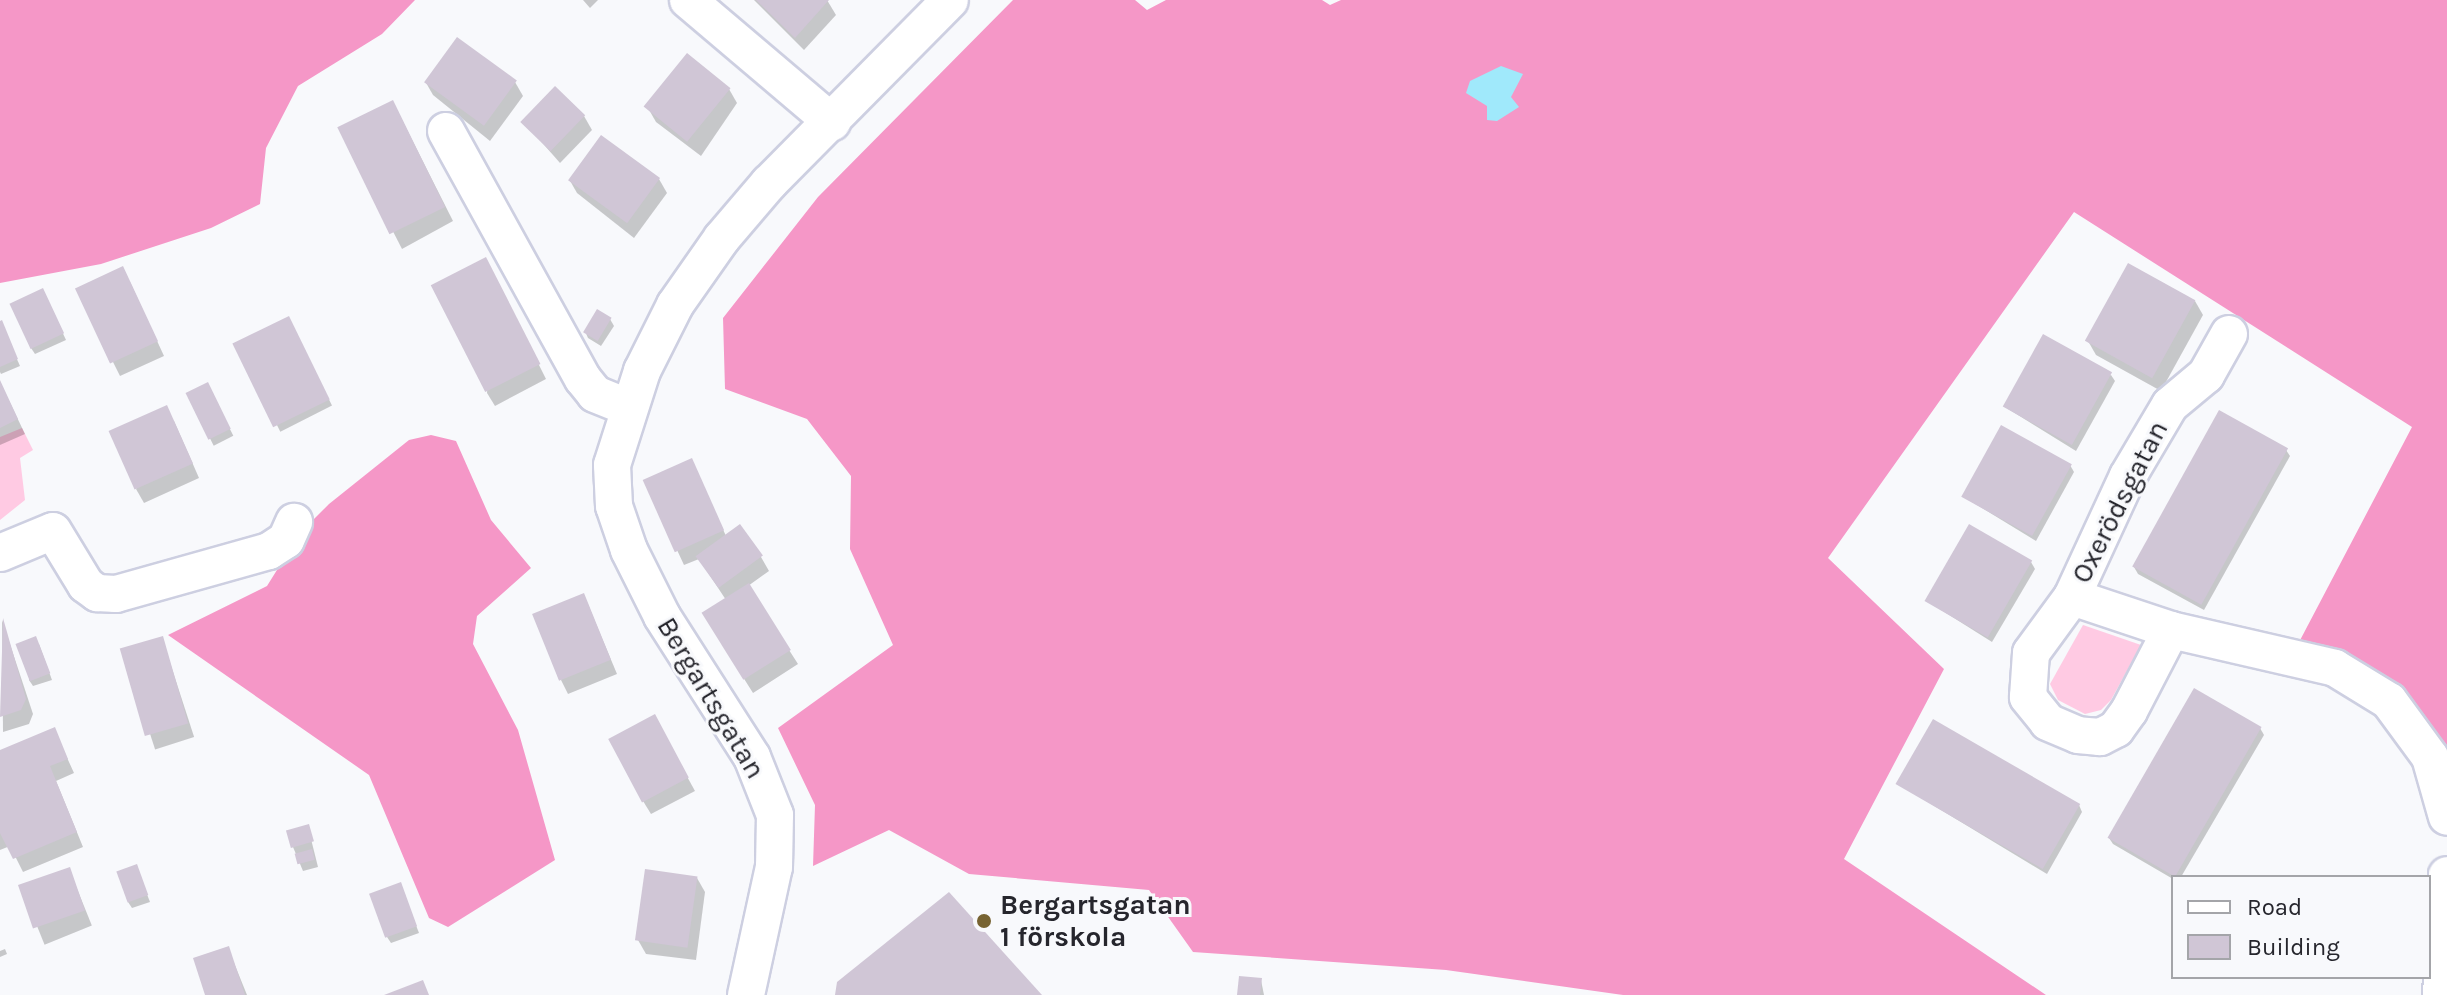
<!DOCTYPE html>
<html>
<head>
<meta charset="utf-8">
<style>
  body { margin:0 }
  #map { position:relative; width:2447px; height:995px; overflow:hidden; background:#f8f9fc; font-family:Karla,sans-serif }
  div>[style] { position:absolute }
  .green>* { inset:0; background:#ffcae3 }
  .forest>* { inset:0; background:#f597c7 }
  .water>* { inset:0; background:#a0e9fb }
  .shadow>* { inset:0; background:#0003; transform-origin:0 0 }
  .building>* { inset:0; background:#d0c6d6; transform-origin:0 0 }
  .roads { filter:drop-shadow(2px 0 #cdcfe1) drop-shadow(-2px 0 #cdcfe1) drop-shadow(0 2px #cdcfe1) drop-shadow(0 -2px #cdcfe1) }
  .street>* { height:36px; margin:-18px; padding:0 18px; transform-origin:18px; border-radius:18px; background:#fff }
  .dots>* { width:22px; height:22px; translate:-50% -50%; box-sizing:border-box; border:4px solid #f8f9fc; border-radius:50% }
  span { translate:-50% -50%; white-space:nowrap; text-align:center; line-height:1.15; -webkit-text-stroke:6px #f8f9fc; paint-order:stroke }
  .street-label { font-size:28px; color:#26262d }
  .poi-label { font-size:28px; color:#26262d; font-weight:700 }
  .left { translate:0 -50%; text-align:left }
  .legend { position:absolute; left:2171px; top:875px; width:260px; height:104px; box-sizing:border-box; background:#f8f9fc; border:2px solid #a4a5a9; margin:0; padding:10px 14px; list-style:none; font-size:24px; color:#26262d }
  .legend li { display:flex; align-items:center; gap:16px; height:40px }
  .legend b { width:40px; border:2px solid #a4a5a9 }
</style>
</head>
<body>
<div id="map">
  <div class="green">
    <div style="clip-path:polygon(22px 428px,33px 450px,20px 458px,25px 500px,0 520px,0 437px)"></div>
    <div style="clip-path:polygon(2083px 625px,2141px 645px,2111px 700px,2101px 710px,2085px 714px,2058px 700px,2050px 684px)"></div>
  </div>
  <div class="forest">
    <div style="clip-path:polygon(0 0,415px 0,382px 34px,298px 86px,266px 148px,260px 204px,211px 228px,101px 264px,0 283px)"></div>
    <div style="clip-path:polygon(1013px 0,1135px 0,1147px 10px,1166px 0,1322px 0,1330px 5px,1341px 0,2447px 0,2447px 757px,2297px 646px,2412px 427px,2074px 212px,1828px 558px,1944px 669px,1844px 859px,2046px 995px,1623px 995px,1446px 970px,1193px 952px,1149px 890px,969px 874px,889px 830px,813px 866px,815px 805px,778px 728px,893px 645px,850px 549px,851px 476px,807px 419px,725px 389px,723px 318px,818px 197px)"></div>
    <div style="clip-path:polygon(431px 435px,456px 441px,491px 520px,531px 568px,477px 616px,473px 644px,518px 730px,555px 860px,448px 927px,429px 918px,369px 775px,168px 635px,267px 586px,300px 533px,329px 504px,409px 440px)"></div>
  </div>
  <div class="water">
    <div style="clip-path:polygon(1501px 66px,1523px 74px,1511px 97px,1519px 107px,1497px 121px,1487px 120px,1487px 106px,1466px 93px,1470px 81px)"></div>
  </div>
  <div class="shadow">
    <div style="clip-path:polygon(583px 0,598px 0,590px 8px)"></div>
    <div style="clip-path:polygon(754px 0,827px 0,836px 15px,804px 50px)"></div>
    <div style="clip-path:polygon(425px 81px,515px 82px,523px 96px,490px 141px,433px 95px)"></div>
    <div style="clip-path:polygon(729px 89px,737px 103px,701px 156px,656px 122px,648px 108px)"></div>
    <div style="clip-path:polygon(400px 116px,453px 221px,402px 249px,340px 128px)"></div>
    <div style="clip-path:polygon(584px 116px,592px 130px,560px 163px,524px 122px)"></div>
    <div style="clip-path:polygon(569px 179px,659px 179px,667px 193px,634px 238px,577px 193px)"></div>
    <div style="clip-path:polygon(493px 273px,546px 379px,495px 406px,487px 393px)"></div>
    <div style="clip-path:polygon(130px 282px,164px 356px,120px 376px,113px 362px)"></div>
    <div style="clip-path:polygon(46px 297px,66px 340px,35px 354px,31px 348px)"></div>
    <div style="clip-path:polygon(2195px 301px,2203px 315px,2161px 391px,2096px 355px,2088px 341px)"></div>
    <div style="left:288px;top:319px;width:97px;height:58px;rotate:63deg"></div>
    <div style="clip-path:polygon(610px 319px,614px 326px,601px 346px,588px 338px,585px 331px)"></div>
    <div style="clip-path:polygon(0 321px,20px 366px,1px 374px,0 372px)"></div>
    <div style="clip-path:polygon(2111px 375px,2115px 381px,2076px 451px,2005px 407px)"></div>
    <div style="clip-path:polygon(0 382px,25px 434px,0 445px)"></div>
    <div style="left:207px;top:384px;width:58px;height:22px;rotate:63deg"></div>
    <div style="clip-path:polygon(174px 421px,199px 478px,144px 503px,136px 489px)"></div>
    <div style="clip-path:polygon(2286px 450px,2290px 456px,2204px 610px,2138px 574px,2134px 567px)"></div>
    <div style="clip-path:polygon(692px 461px,726px 536px,761px 557px,769px 571px,748px 586px,798px 664px,753px 693px,712px 628px,726px 600px,699px 559px,684px 565px,645px 481px)"></div>
    <div style="clip-path:polygon(2070px 465px,2074px 472px,2036px 541px,1964px 497px)"></div>
    <div style="clip-path:polygon(2031px 562px,2035px 569px,1992px 642px,1927px 601px)"></div>
    <div style="clip-path:polygon(584px 595px,617px 674px,568px 694px,561px 680px)"></div>
    <div style="clip-path:polygon(2px 620px,33px 714px,29px 724px,3px 732px)"></div>
    <div style="left:162px;top:638px;width:104px;height:41px;rotate:72deg"></div>
    <div style="clip-path:polygon(39px 644px,52px 680px,33px 686px,29px 680px)"></div>
    <div style="clip-path:polygon(2260px 728px,2264px 735px,2181px 877px,2173px 879px,2113px 844px,2109px 838px)"></div>
    <div style="clip-path:polygon(54px 729px,74px 773px,56px 781px,83px 847px,23px 872px,10px 846px,0 850px,0 752px)"></div>
    <div style="clip-path:polygon(662px 731px,695px 791px,651px 814px,643px 801px)"></div>
    <div style="clip-path:polygon(1898px 784px,2079px 805px,2082px 812px,2047px 874px)"></div>
    <div style="clip-path:polygon(308px 827px,318px 867px,303px 871px,293px 847px)"></div>
    <div style="clip-path:polygon(136px 866px,150px 902px,132px 908px,128px 902px)"></div>
    <div style="left:69px;top:869px;width:61px;height:51px;rotate:68deg"></div>
    <div style="clip-path:polygon(697px 878px,705px 892px,696px 960px,646px 954px,638px 940px)"></div>
    <div style="clip-path:polygon(400px 884px,419px 933px,391px 943px,387px 937px)"></div>
    <div style="clip-path:polygon(228px 948px,247px 995px,207px 995px)"></div>
    <div style="clip-path:polygon(5px 949px,7px 954px,0 957px,0 951px)"></div>
    <div style="clip-path:polygon(1261px 980px,1264px 995px,1239px 995px)"></div>
  </div>
  <div class="building">
    <div style="clip-path:polygon(756px 0,829px 0,795px 38px)"></div>
    <div style="left:457px;top:37px;width:74px;height:56px;rotate:36deg"></div>
    <div style="left:687px;top:53px;width:56px;height:69px;rotate:39deg"></div>
    <div style="left:555px;top:86px;width:42px;height:50px;rotate:44deg"></div>
    <div style="left:393px;top:100px;width:119px;height:62px;rotate:64deg"></div>
    <div style="left:601px;top:135px;width:73px;height:56px;rotate:36deg"></div>
    <div style="left:486px;top:257px;width:120px;height:62px;rotate:63deg"></div>
    <div style="left:2128px;top:263px;width:77px;height:89px;rotate:29deg"></div>
    <div style="left:123px;top:266px;width:83px;height:53px;rotate:65deg"></div>
    <div style="left:43px;top:288px;width:50px;height:37px;rotate:65deg"></div>
    <div style="left:597px;top:309px;width:17px;height:27px;rotate:31deg"></div>
    <div style="left:289px;top:316px;width:93px;height:63px;rotate:64deg"></div>
    <div style="clip-path:polygon(2px 320px,18px 359px,0 367px,0 321px)"></div>
    <div style="left:2043px;top:334px;width:79px;height:83px;rotate:29deg"></div>
    <div style="clip-path:polygon(0 380px,18px 419px,0 428px)"></div>
    <div style="left:208px;top:382px;width:52px;height:25px;rotate:64deg"></div>
    <div style="left:167px;top:405px;width:64px;height:64px;rotate:66deg"></div>
    <div style="left:2219px;top:410px;width:79px;height:179px;rotate:29deg"></div>
    <div style="left:2001px;top:425px;width:81px;height:82px;rotate:29deg"></div>
    <div style="left:692px;top:458px;width:79px;height:54px;rotate:66deg"></div>
    <div style="left:740px;top:524px;width:39px;height:55px;rotate:54deg"></div>
    <div style="left:1969px;top:524px;width:73px;height:89px;rotate:30deg"></div>
    <div style="left:749px;top:583px;width:79px;height:56px;rotate:58deg"></div>
    <div style="left:584px;top:593px;width:72px;height:56px;rotate:68deg"></div>
    <div style="clip-path:polygon(3px 618px,26px 699px,21px 710px,0 717px)"></div>
    <div style="left:36px;top:636px;width:40px;height:22px;rotate:69deg"></div>
    <div style="left:163px;top:636px;width:91px;height:45px;rotate:74deg"></div>
    <div style="left:2194px;top:688px;width:78px;height:173px;rotate:30deg"></div>
    <div style="left:655px;top:714px;width:72px;height:53px;rotate:62deg"></div>
    <div style="left:1933px;top:719px;width:170px;height:75px;rotate:30deg"></div>
    <div style="clip-path:polygon(55px 727px,68px 759px,50px 766px,77px 832px,13px 859px,0 833px,0 750px)"></div>
    <div style="left:309px;top:824px;width:18px;height:24px;rotate:74deg"></div>
    <div style="left:312px;top:849px;width:11px;height:18px;rotate:75deg"></div>
    <div style="left:137px;top:864px;width:33px;height:22px;rotate:70deg"></div>
    <div style="left:70px;top:867px;width:46px;height:55px;rotate:71deg"></div>
    <div style="left:645px;top:869px;width:53px;height:72px;rotate:8deg"></div>
    <div style="left:401px;top:882px;width:47px;height:34px;rotate:70deg"></div>
    <div style="clip-path:polygon(949px 892px,1042px 995px,835px 995px,837px 982px)"></div>
    <div style="clip-path:polygon(229px 946px,245px 995px,205px 995px,193px 958px)"></div>
    <div style="clip-path:polygon(1239px 976px,1262px 978px,1260px 995px,1237px 995px)"></div>
    <div style="clip-path:polygon(423px 980px,429px 995px,384px 995px)"></div>
  </div>
  <div class="roads">
    <div class="street">
      <div style="left:688px;top:0;width:189px;rotate:40.3deg"></div>
      <div style="left:446px;top:131px;width:283px;rotate:61.1deg"></div>
      <div style="left:583px;top:379px;width:19px;rotate:51deg"></div>
      <div style="left:595px;top:394px;width:35px;rotate:22deg"></div>
      <div style="left:0;top:553px;width:57px;rotate:-22.5deg"></div>
      <div style="left:53px;top:531px;width:63px;rotate:58.6deg"></div>
      <div style="left:86px;top:585px;width:14px;rotate:36deg"></div>
      <div style="left:97px;top:593px;width:19px;rotate:3deg"></div>
      <div style="left:116px;top:594px;width:159px;rotate:-15.7deg"></div>
      <div style="left:269px;top:551px;width:20px;rotate:-33deg"></div>
      <div style="left:286px;top:540px;width:20px;rotate:-66deg"></div>
      <div style="left:2072px;top:597px;width:104px;rotate:18.4deg"></div>
      <div style="left:2171px;top:630px;width:168px;rotate:13deg"></div>
      <div style="left:2335px;top:668px;width:63px;rotate:31.4deg"></div>
      <div style="left:2389px;top:701px;width:69px;rotate:53.8deg"></div>
      <div style="left:2430px;top:757px;width:62px;rotate:74.2deg"></div>
      <div style="left:2171px;top:630px;width:91px;rotate:117.4deg"></div>
      <div style="left:2129px;top:711px;width:22px;rotate:126deg"></div>
      <div style="left:2116px;top:729px;width:18px;rotate:153deg"></div>
      <div style="left:2100px;top:737px;width:22px;rotate:-175deg"></div>
      <div style="left:2078px;top:735px;width:33px;rotate:-157deg"></div>
      <div style="left:2048px;top:722px;width:32px;rotate:-129deg"></div>
      <div style="left:2028px;top:697px;width:44px;rotate:-86.1deg"></div>
      <div style="left:2031px;top:653px;width:69px;rotate:-53.8deg"></div>
      <div style="left:2072px;top:597px;width:133px;rotate:-65.2deg"></div>
      <div style="left:2128px;top:476px;width:82px;rotate:-59.4deg"></div>
      <div style="left:2170px;top:405px;width:47px;rotate:-39.8deg"></div>
      <div style="left:2206px;top:375px;width:47px;rotate:-60.7deg"></div>
      <div style="left:746px;top:995px;width:131px;rotate:-77.7deg"></div>
      <div style="left:774px;top:867px;width:52px;rotate:-88.9deg"></div>
      <div style="left:775px;top:815px;width:62px;rotate:-111.6deg"></div>
      <div style="left:752px;top:757px;width:167px;rotate:-122.6deg"></div>
      <div style="left:662px;top:616px;width:74px;rotate:-116.6deg"></div>
      <div style="left:629px;top:550px;width:46px;rotate:-108.8deg"></div>
      <div style="left:614px;top:506px;width:41px;rotate:-92.8deg"></div>
      <div style="left:612px;top:465px;width:99px;rotate:-72.3deg"></div>
      <div style="left:642px;top:371px;width:74px;rotate:-63.4deg"></div>
      <div style="left:675px;top:305px;width:82px;rotate:-55deg"></div>
      <div style="left:722px;top:238px;width:72px;rotate:-49.5deg"></div>
      <div style="left:769px;top:183px;width:257px;rotate:-45.3deg"></div>
      <div style="left:2441px;top:995px;width:120px;rotate:-87.1deg"></div>
    </div>
  </div>
  <div class="dots">
    <div style="left:984px;top:921px;background:#776332"></div>
  </div>
  <div class="street-label">
    <span style="left:2120px;top:502px;rotate:-63deg">Oxerödsgatan</span>
    <span style="left:711px;top:698px;rotate:59deg">Bergartsgatan</span>
  </div>
  <div class="poi-label">
    <span class="left" style="left:1000px;top:921px">Bergartsgatan<br>1 förskola</span>
  </div>
  <ul class="legend">
  <li><b style="height:10px;background:#fff"></b>Road</li>
  <li><b style="height:22px;background:#d0c6d6"></b>Building</li>
  </ul>
</div>
</body>
</html>
